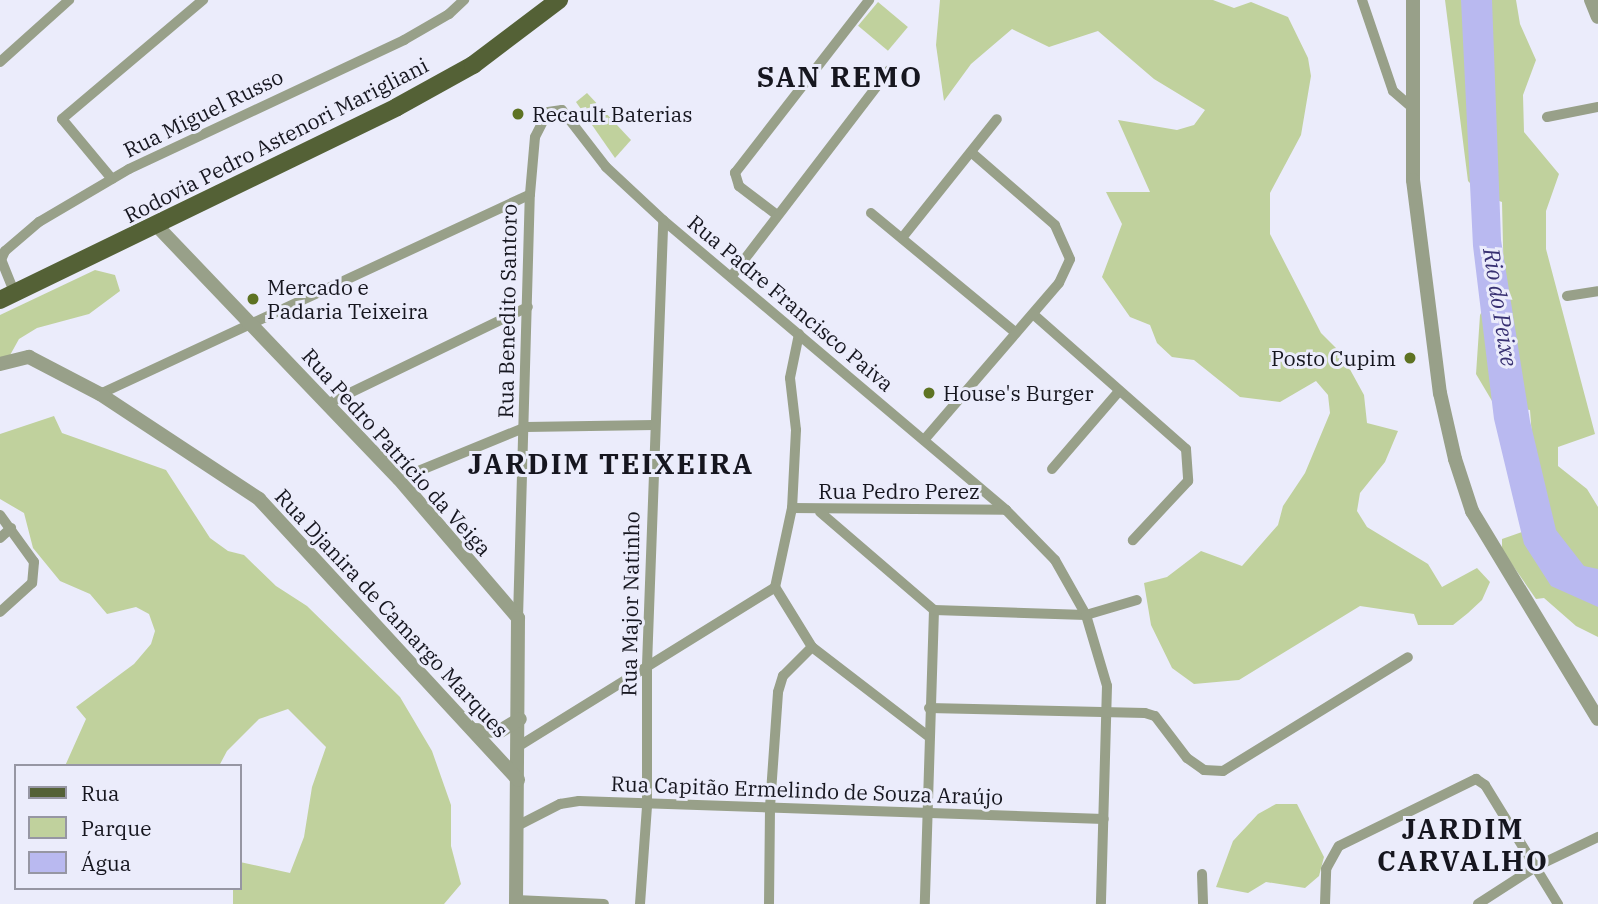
<!DOCTYPE html>
<html>
<head>
<meta charset="utf-8">
<style>
  body { margin:0 }
  #map { position:relative; width:1598px; height:904px; overflow:hidden; background:#ebecfb; font-family:"IBM Plex Serif",serif }
  div>[style] { position:absolute }
  .green>* { inset:0; background:#c0d19d; transform-origin:0 0 }
  .water>* { inset:0; background:#b9b9f0 }
  .minor>* { height:10px; margin:-5px; padding:0 5px; transform-origin:5px; border-radius:5px; background:#98a089 }
  .tertiary>* { height:14px; margin:-7px; padding:0 7px; transform-origin:7px; border-radius:7px; background:#98a089 }
  .primary>* { height:18px; margin:-9px; padding:0 9px; transform-origin:9px; border-radius:9px; background:#546136 }
  .dots>* { width:19px; height:19px; translate:-50% -50%; box-sizing:border-box; border:4px solid #ebecfb; border-radius:50% }
  span { translate:-50% -50%; white-space:nowrap; text-align:center; line-height:1.15; -webkit-text-stroke:6px #ebecfb; paint-order:stroke }
  .street-label { font-size:21px; color:#16161f }
  .poi-label { font-size:21px; color:#16161f }
  .left { translate:0 -50%; text-align:left }
  .right { translate:-100% -50%; text-align:right }
  .water-label { font-size:23px; color:#383172; font-style:italic }
  .district-label { font-size:28px; color:#16161f; font-weight:700; letter-spacing:2px }
  .legend { position:absolute; left:14px; top:764px; width:228px; height:126px; box-sizing:border-box; background:#ebecfb; border:2px solid #9696a3; margin:0; padding:9px 12px; list-style:none; font-size:21px; color:#16161f }
  .legend li { display:flex; align-items:center; gap:14px; height:35px }
  .legend b { width:35px; border:2px solid #9696a3 }
</style>
</head>
<body>
<div id="map">
  <div class="green">
    <div style="clip-path:polygon(940px 0,1213px 0,1234px 8px,1251px 2px,1288px 17px,1308px 58px,1311px 76px,1301px 135px,1270px 193px,1270px 234px,1321px 333px,1341px 353px,1364px 395px,1367px 423px,1398px 431px,1385px 462px,1360px 493px,1357px 511px,1367px 527px,1428px 564px,1442px 587px,1477px 568px,1490px 582px,1482px 600px,1468px 613px,1453px 625px,1418px 625px,1414px 614px,1360px 606px,1239px 680px,1194px 684px,1172px 668px,1151px 625px,1144px 583px,1167px 577px,1201px 551px,1242px 566px,1278px 525px,1283px 506px,1305px 473px,1330px 413px,1328px 395px,1316px 381px,1280px 402px,1240px 397px,1194px 360px,1172px 357px,1157px 343px,1150px 325px,1130px 317px,1102px 277px,1122px 224px,1106px 192px,1150px 192px,1118px 120px,1177px 130px,1194px 125px,1205px 110px,1154px 79px,1098px 31px,1049px 47px,1012px 29px,971px 64px,944px 101px,936px 45px)"></div>
    <div style="clip-path:polygon(1445px 0,1516px 0,1520px 24px,1536px 60px,1523px 95px,1524px 132px,1559px 174px,1546px 211px,1546px 249px,1595px 434px,1558px 447px,1558px 466px,1587px 489px,1598px 507px,1598px 637px,1576px 626px,1544px 598px,1536px 599px,1502px 550px,1502px 539px,1522px 532px,1537px 505px,1530px 410px,1495px 406px,1476px 374px,1480px 315px,1489px 299px,1504px 287px,1502px 202px,1482px 195px,1468px 181px)"></div>
    <div style="left:878px;top:2px;width:39px;height:31px;rotate:40deg"></div>
    <div style="clip-path:polygon(587px 93px,631px 140px,615px 158px,576px 102px)"></div>
    <div style="clip-path:polygon(95px 270px,115px 275px,120px 291px,89px 314px,37px 328px,19px 339px,9px 357px,0 362px,0 315px)"></div>
    <div style="clip-path:polygon(54px 416px,62px 433px,166px 470px,210px 538px,228px 551px,244px 555px,276px 586px,307px 606px,400px 697px,432px 751px,451px 805px,451px 846px,461px 884px,444px 904px,233px 904px,233px 888px,240px 888px,240px 862px,290px 873px,304px 837px,312px 787px,326px 747px,288px 709px,259px 719px,227px 751px,219px 766px,65px 766px,86px 719px,76px 707px,134px 664px,151px 644px,155px 631px,149px 614px,136px 607px,107px 614px,90px 594px,60px 581px,33px 548px,24px 513px,0 499px,0 434px)"></div>
    <div style="clip-path:polygon(1276px 804px,1297px 804px,1324px 857px,1319px 876px,1305px 888px,1266px 882px,1248px 893px,1216px 887px,1233px 841px,1258px 814px)"></div>
  </div>
  <div class="water">
    <div style="clip-path:polygon(1461px 0,1492px 0,1501px 240px,1530px 421px,1556px 530px,1584px 566px,1598px 569px,1598px 607px,1551px 586px,1524px 544px,1494px 419px,1473px 246px)"></div>
  </div>
  <div class="minor">
    <div style="left:1362px;top:0;width:96px;rotate:71.2deg"></div>
    <div style="left:1393px;top:91px;width:23px;rotate:41deg"></div>
    <div style="left:0;top:62px;width:93px;rotate:-41.9deg"></div>
    <div style="left:1547px;top:117px;width:52px;rotate:-11.1deg"></div>
    <div style="left:112px;top:179px;width:78px;rotate:-129.8deg"></div>
    <div style="left:62px;top:119px;width:185px;rotate:-40.2deg"></div>
    <div style="left:871px;top:213px;width:188px;rotate:39.6deg"></div>
    <div style="left:777px;top:215px;width:48px;rotate:-142.7deg"></div>
    <div style="left:739px;top:186px;width:14px;rotate:-107deg"></div>
    <div style="left:735px;top:173px;width:219px;rotate:-52.2deg"></div>
    <div style="left:902px;top:238px;width:152px;rotate:-51.4deg"></div>
    <div style="left:731px;top:277px;width:260px;rotate:-52.6deg"></div>
    <div style="left:15px;top:294px;width:37px;rotate:-112deg"></div>
    <div style="left:1px;top:260px;width:10px;rotate:-66deg"></div>
    <div style="left:5px;top:251px;width:45px;rotate:-40.5deg"></div>
    <div style="left:39px;top:222px;width:104px;rotate:-30.5deg"></div>
    <div style="left:129px;top:169px;width:304px;rotate:-25.1deg"></div>
    <div style="left:404px;top:40px;width:52px;rotate:-30deg"></div>
    <div style="left:449px;top:14px;width:21px;rotate:-43deg"></div>
    <div style="left:1567px;top:296px;width:31px;rotate:-9deg"></div>
    <div style="left:1033px;top:314px;width:204px;rotate:41.4deg"></div>
    <div style="left:1186px;top:449px;width:32px;rotate:86deg"></div>
    <div style="left:1188px;top:481px;width:81px;rotate:133deg"></div>
    <div style="left:799px;top:334px;width:45px;rotate:101.6deg"></div>
    <div style="left:790px;top:378px;width:52px;rotate:83.4deg"></div>
    <div style="left:796px;top:430px;width:78px;rotate:92.9deg"></div>
    <div style="left:792px;top:508px;width:81px;rotate:102.1deg"></div>
    <div style="left:775px;top:587px;width:70px;rotate:58.3deg"></div>
    <div style="left:812px;top:647px;width:146px;rotate:37.5deg"></div>
    <div style="left:100px;top:394px;width:474px;rotate:-24.9deg"></div>
    <div style="left:327px;top:404px;width:223px;rotate:-25.8deg"></div>
    <div style="left:924px;top:440px;width:207px;rotate:-49.3deg"></div>
    <div style="left:1059px;top:283px;width:26px;rotate:-65deg"></div>
    <div style="left:1070px;top:259px;width:37px;rotate:-114deg"></div>
    <div style="left:1055px;top:225px;width:111px;rotate:-139deg"></div>
    <div style="left:1052px;top:469px;width:103px;rotate:-49.3deg"></div>
    <div style="left:399px;top:479px;width:137px;rotate:-22.3deg"></div>
    <div style="left:526px;top:427px;width:128px;rotate:-0.9deg"></div>
    <div style="left:792px;top:508px;width:214px;rotate:0.5deg"></div>
    <div style="left:820px;top:512px;width:150px;rotate:40.7deg"></div>
    <div style="left:934px;top:610px;width:294px;rotate:91.8deg"></div>
    <div style="left:0;top:515px;width:58px;rotate:54.1deg"></div>
    <div style="left:34px;top:562px;width:21px;rotate:95deg"></div>
    <div style="left:32px;top:583px;width:43px;rotate:137.8deg"></div>
    <div style="left:0;top:538px;width:15px;rotate:-42deg"></div>
    <div style="left:934px;top:610px;width:152px;rotate:1.9deg"></div>
    <div style="left:1086px;top:615px;width:53px;rotate:-16.4deg"></div>
    <div style="left:518px;top:618px;width:424px;rotate:-88.4deg"></div>
    <div style="left:530px;top:194px;width:57px;rotate:-85deg"></div>
    <div style="left:535px;top:137px;width:28px;rotate:-63deg"></div>
    <div style="left:548px;top:112px;width:14px;rotate:-8deg"></div>
    <div style="left:562px;top:110px;width:72px;rotate:52.3deg"></div>
    <div style="left:606px;top:167px;width:78px;rotate:42.9deg"></div>
    <div style="left:663px;top:220px;width:449px;rotate:40.2deg"></div>
    <div style="left:1006px;top:510px;width:70px;rotate:45.6deg"></div>
    <div style="left:1055px;top:560px;width:63px;rotate:60.6deg"></div>
    <div style="left:1086px;top:615px;width:74px;rotate:73.5deg"></div>
    <div style="left:1107px;top:686px;width:218px;rotate:91.6deg"></div>
    <div style="left:929px;top:708px;width:216px;rotate:1.3deg"></div>
    <div style="left:1145px;top:713px;width:10px;rotate:17deg"></div>
    <div style="left:1155px;top:716px;width:53px;rotate:52.7deg"></div>
    <div style="left:1187px;top:758px;width:21px;rotate:35deg"></div>
    <div style="left:1204px;top:770px;width:19px;rotate:3deg"></div>
    <div style="left:1223px;top:771px;width:217px;rotate:-31.6deg"></div>
    <div style="left:519px;top:746px;width:301px;rotate:-31.8deg"></div>
    <div style="left:515px;top:827px;width:51px;rotate:-27.1deg"></div>
    <div style="left:560px;top:804px;width:19px;rotate:-9deg"></div>
    <div style="left:579px;top:801px;width:525px;rotate:1.96deg"></div>
    <div style="left:1202px;top:874px;width:30px;rotate:88deg"></div>
    <div style="left:516px;top:900px;width:88px;rotate:2.6deg"></div>
    <div style="left:640px;top:904px;width:98px;rotate:-85.9deg"></div>
    <div style="left:647px;top:806px;width:141px;rotate:-90deg"></div>
    <div style="left:647px;top:665px;width:445px;rotate:-87.9deg"></div>
    <div style="left:769px;top:904px;width:97px;rotate:-89.4deg"></div>
    <div style="left:770px;top:807px;width:115px;rotate:-86deg"></div>
    <div style="left:778px;top:692px;width:17px;rotate:-73deg"></div>
    <div style="left:783px;top:676px;width:41px;rotate:-45deg"></div>
    <div style="left:1325px;top:904px;width:35px;rotate:-88deg"></div>
    <div style="left:1326px;top:869px;width:26px;rotate:-61deg"></div>
    <div style="left:1339px;top:846px;width:153px;rotate:-26.1deg"></div>
    <div style="left:1476px;top:779px;width:11px;rotate:34deg"></div>
    <div style="left:1485px;top:785px;width:140px;rotate:58.5deg"></div>
    <div style="left:1478px;top:904px;width:70px;rotate:-32.8deg"></div>
    <div style="left:1537px;top:866px;width:68px;rotate:-25.4deg"></div>
  </div>
  <div class="tertiary">
    <div style="left:1413px;top:0;width:180px;rotate:90deg"></div>
    <div style="left:1413px;top:180px;width:215px;rotate:82.8deg"></div>
    <div style="left:1440px;top:393px;width:68px;rotate:77.2deg"></div>
    <div style="left:1455px;top:459px;width:55px;rotate:71.9deg"></div>
    <div style="left:1472px;top:511px;width:243px;rotate:58.8deg"></div>
    <div style="left:1591px;top:0;width:18px;rotate:68deg"></div>
    <div style="left:157px;top:226px;width:350px;rotate:46.3deg"></div>
    <div style="left:399px;top:479px;width:183px;rotate:49.4deg"></div>
    <div style="left:518px;top:618px;width:286px;rotate:90.4deg"></div>
    <div style="left:0;top:364px;width:30px;rotate:-14deg"></div>
    <div style="left:29px;top:357px;width:80px;rotate:27.5deg"></div>
    <div style="left:100px;top:394px;width:191px;rotate:33.4deg"></div>
    <div style="left:259px;top:499px;width:382px;rotate:47.3deg"></div>
    <div style="left:473px;top:730px;width:27px;rotate:2deg"></div>
    <div style="left:500px;top:731px;width:23px;rotate:-31deg"></div>
  </div>
  <div class="primary">
    <div style="left:0;top:300px;width:441px;rotate:-25.9deg"></div>
    <div style="left:397px;top:107px;width:87px;rotate:-28.9deg"></div>
    <div style="left:473px;top:65px;width:108px;rotate:-37.1deg"></div>
  </div>
  <div class="dots">
    <div style="left:518px;top:114px;background:#5e7323"></div>
    <div style="left:253px;top:299px;background:#5e7323"></div>
    <div style="left:1410px;top:358px;background:#5e7323"></div>
    <div style="left:929px;top:393px;background:#5e7323"></div>
  </div>
  <div class="street-label">
    <span style="left:203px;top:113px;rotate:-26deg">Rua Miguel Russo</span>
    <span style="left:276px;top:140px;rotate:-27deg">Rodovia Pedro Astenori Marigliani</span>
    <span style="left:791px;top:303px;rotate:40deg">Rua Padre Francisco Paiva</span>
    <span style="left:507px;top:311px;rotate:-89deg">Rua Benedito Santoro</span>
    <span style="left:397px;top:452px;rotate:48deg">Rua Pedro Patrício da Veiga</span>
    <span style="left:899px;top:491px">Rua Pedro Perez</span>
    <span style="left:630px;top:604px;rotate:-89deg">Rua Major Natinho</span>
    <span style="left:392px;top:613px;rotate:47deg">Rua Djanira de Camargo Marques</span>
    <span style="left:807px;top:790px;rotate:2deg">Rua Capitão Ermelindo de Souza Araújo</span>
  </div>
  <div class="poi-label">
    <span class="left" style="left:532px;top:114px">Recault Baterias</span>
    <span class="left" style="left:267px;top:299px">Mercado e<br>Padaria Teixeira</span>
    <span class="right" style="left:1396px;top:358px">Posto Cupim</span>
    <span class="left" style="left:943px;top:393px">House's Burger</span>
  </div>
  <div class="water-label">
    <span style="left:1501px;top:307px;rotate:81deg">Rio do Peixe</span>
  </div>
  <div class="district-label">
    <span style="left:840px;top:77px">SAN REMO</span>
    <span style="left:611px;top:464px">JARDIM TEIXEIRA</span>
    <span style="left:1463px;top:845px">JARDIM<br>CARVALHO</span>
  </div>
  <ul class="legend">
  <li><b style="height:9px;background:#546136"></b>Rua</li>
  <li><b style="height:19px;background:#c0d19d"></b>Parque</li>
  <li><b style="height:19px;background:#b9b9f0"></b>Água</li>
  </ul>
</div>
</body>
</html>
